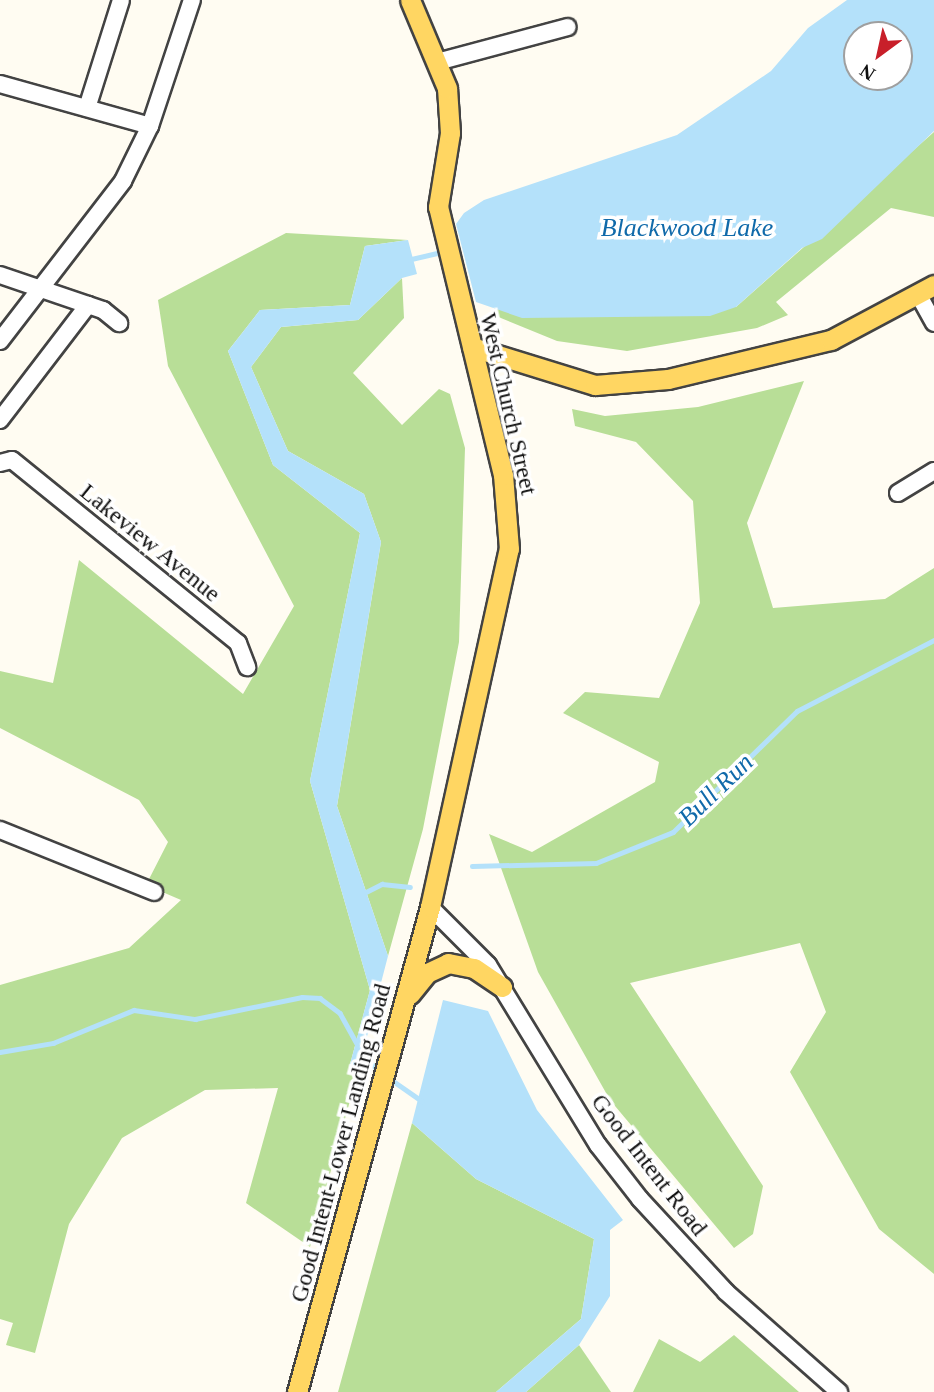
<!DOCTYPE html>
<html>
<head>
<meta charset="utf-8">
<style>
  body { margin:0 }
  #map { position:relative; width:934px; height:1392px; overflow:hidden; background:#fffcf2; font-family:"Times New Roman",serif }
  div>[style] { position:absolute }
  .forest>* { inset:0; background:#b8de97 }
  .water>* { inset:0; background:#b4e1fa }
  .stream>* { height:4.5px; margin:-2.25px; padding:0 2.25px; transform-origin:2.25px; border-radius:2.25px; background:#b4e1fa }
  .roads { filter:drop-shadow(2px 0 #434343) drop-shadow(-2px 0 #434343) drop-shadow(0 2px #434343) drop-shadow(0 -2px #434343) }
  .minor>* { height:16px; margin:-8px; padding:0 8px; transform-origin:8px; border-radius:8px; background:#fff }
  .major>* { height:19px; margin:-9.5px; padding:0 9.5px; transform-origin:9.5px; border-radius:9.5px; background:#ffd662 }
  span { translate:-50% -50%; white-space:nowrap; text-align:center; line-height:1.15; -webkit-text-stroke:7px #fff; paint-order:stroke }
  .street-label { font-size:24px; color:#101010 }
  .water-label { font-size:26px; color:#106aaa; font-style:italic }
  .north { position:absolute; left:843px; top:21px; width:70px; height:70px; box-sizing:border-box; background:#fff; border:2px solid #9f9f9f; border-radius:50%; rotate:213deg; font-size:19px; font-weight:700; line-height:28px; text-align:center; color:#101010 }
  .north::after { content:''; display:block; margin:auto; width:24px; height:32px; background:#c81f2a; clip-path:polygon(50% 0,100% 100%,50% 72%,0 100%) }
</style>
</head>
<body>
<div id="map">
  <div class="forest">
    <div style="clip-path:polygon(934px 132px,934px 217px,891px 208px,776px 302px,788px 315px,757px 328px,627px 351px,557px 341px,496px 316px,493px 304px,736px 307px)"></div>
    <div style="clip-path:polygon(286px 233px,408px 240px,365px 246px,350px 305px,260px 310px,228px 351px,273px 465px,360px 533px,310px 781px,370px 990px,349px 1068px,357px 1075px,310px 1247px,246px 1203px,278px 1088px,205px 1090px,122px 1138px,69px 1224px,35px 1353px,6px 1345px,13px 1323px,0 1319px,0 985px,129px 948px,181px 900px,146px 885px,168px 842px,139px 800px,0 728px,0 671px,53px 683px,79px 560px,243px 694px,294px 606px,168px 366px,158px 300px)"></div>
    <div style="clip-path:polygon(402px 278px,404px 318px,353px 373px,402px 425px,439px 389px,450px 394px,465px 448px,459px 642px,423px 829px,388px 956px,337px 806px,381px 542px,364px 494px,288px 451px,251px 367px,281px 327px,358px 320px)"></div>
    <div style="clip-path:polygon(804px 381px,747px 523px,773px 608px,885px 599px,934px 568px,934px 1274px,879px 1229px,790px 1072px,826px 1012px,800px 943px,630px 983px,763px 1186px,753px 1234px,734px 1248px,610px 1100px,538px 972px,489px 834px,532px 852px,655px 782px,659px 762px,563px 713px,585px 692px,659px 698px,700px 603px,693px 501px,636px 442px,575px 426px,572px 409px,605px 416px,698px 407px)"></div>
    <div style="clip-path:polygon(412px 1123px,476px 1179px,594px 1239px,581px 1319px,496px 1392px,338px 1392px)"></div>
    <div style="clip-path:polygon(734px 1335px,799px 1392px,633px 1392px,659px 1339px,700px 1362px)"></div>
    <div style="clip-path:polygon(579px 1345px,611px 1392px,526px 1392px)"></div>
  </div>
  <div class="water">
    <div style="clip-path:polygon(evenodd,847px 0,934px 0,934px 131px,822px 239px,802px 248px,736px 307px,710px 316px,522px 318px,476px 302px,456px 224px,464px 213px,484px 200px,677px 135px,771px 71px,808px 28px,847px 0,899px 35px,899px 77px,857px 77px,857px 35px,899px 35px)"></div>
    <div style="clip-path:polygon(408px 240px,417px 274px,402px 278px,358px 320px,281px 327px,251px 367px,288px 451px,364px 494px,381px 542px,337px 806px,388px 956px,357px 1075px,349px 1068px,370px 990px,310px 781px,360px 533px,273px 465px,228px 351px,260px 310px,350px 305px,365px 246px)"></div>
    <div style="clip-path:polygon(443px 1000px,488px 1011px,537px 1110px,623px 1220px,610px 1230px,610px 1296px,579px 1345px,526px 1392px,496px 1392px,581px 1319px,594px 1239px,476px 1179px,412px 1123px)"></div>
  </div>
  <div class="stream">
    <div style="left:407px;top:260px;width:37px;rotate:-13deg"></div>
    <div style="left:472px;top:866px;width:124px;rotate:-1.4deg"></div>
    <div style="left:596px;top:863px;width:83px;rotate:-21.9deg"></div>
    <div style="left:673px;top:832px;width:173px;rotate:-44.3deg"></div>
    <div style="left:797px;top:711px;width:154px;rotate:-27.4deg"></div>
    <div style="left:364px;top:893px;width:20px;rotate:-27deg"></div>
    <div style="left:382px;top:884px;width:28px;rotate:6deg"></div>
    <div style="left:0;top:1052px;width:54px;rotate:-9.6deg"></div>
    <div style="left:53px;top:1043px;width:87px;rotate:-22.2deg"></div>
    <div style="left:134px;top:1010px;width:62px;rotate:8.4deg"></div>
    <div style="left:195px;top:1019px;width:109px;rotate:-11.6deg"></div>
    <div style="left:302px;top:997px;width:18px;rotate:3deg"></div>
    <div style="left:320px;top:998px;width:25px;rotate:37deg"></div>
    <div style="left:340px;top:1013px;width:37px;rotate:61deg"></div>
    <div style="left:361px;top:1053px;width:25px;rotate:45deg"></div>
    <div style="left:389px;top:1078px;width:40px;rotate:34.9deg"></div>
  </div>
  <div class="roads">
    <div class="minor">
      <div style="left:441px;top:61px;width:131px;rotate:-15deg"></div>
      <div style="left:0;top:84px;width:156px;rotate:15.6deg"></div>
      <div style="left:87px;top:108px;width:113px;rotate:-72.5deg"></div>
      <div style="left:0;top:275px;width:109px;rotate:18.8deg"></div>
      <div style="left:103px;top:310px;width:21px;rotate:39deg"></div>
      <div style="left:918px;top:294px;width:33px;rotate:61deg"></div>
      <div style="left:0;top:341px;width:202px;rotate:-52.4deg"></div>
      <div style="left:123px;top:181px;width:61px;rotate:-63.9deg"></div>
      <div style="left:150px;top:126px;width:133px;rotate:-71.6deg"></div>
      <div style="left:0;top:420px;width:145px;rotate:-52.6deg"></div>
      <div style="left:0;top:463px;width:12px;rotate:-14deg"></div>
      <div style="left:12px;top:460px;width:291px;rotate:39deg"></div>
      <div style="left:238px;top:643px;width:26px;rotate:69deg"></div>
      <div style="left:898px;top:493px;width:42px;rotate:-31.4deg"></div>
      <div style="left:0;top:830px;width:166px;rotate:21.9deg"></div>
      <div style="left:430px;top:907px;width:82px;rotate:45deg"></div>
      <div style="left:488px;top:965px;width:211px;rotate:58.6deg"></div>
      <div style="left:598px;top:1145px;width:68px;rotate:52.1deg"></div>
      <div style="left:640px;top:1199px;width:127px;rotate:47.2deg"></div>
      <div style="left:726px;top:1292px;width:151px;rotate:41.5deg"></div>
    </div>
    <div class="major">
      <div style="left:472px;top:347px;width:129px;rotate:17.2deg"></div>
      <div style="left:595px;top:385px;width:73px;rotate:-4.7deg"></div>
      <div style="left:668px;top:379px;width:168px;rotate:-13.5deg"></div>
      <div style="left:831px;top:340px;width:117px;rotate:-28.1deg"></div>
      <div style="left:410px;top:994px;width:27px;rotate:-51deg"></div>
      <div style="left:427px;top:973px;width:23px;rotate:-25deg"></div>
      <div style="left:448px;top:963px;width:26px;rotate:11deg"></div>
      <div style="left:474px;top:968px;width:34px;rotate:34deg"></div>
      <div style="left:297px;top:1392px;width:503px;rotate:-74.66deg"></div>
      <div style="left:430px;top:907px;width:367px;rotate:-77.6deg"></div>
      <div style="left:509px;top:549px;width:74px;rotate:-94.6deg"></div>
      <div style="left:503px;top:475px;width:276px;rotate:-103.6deg"></div>
      <div style="left:438px;top:207px;width:75px;rotate:-80.8deg"></div>
      <div style="left:450px;top:133px;width:45px;rotate:-93.8deg"></div>
      <div style="left:447px;top:88px;width:95px;rotate:-112.8deg"></div>
    </div>
  </div>
  <div class="street-label">
    <span style="left:508px;top:404px;rotate:77deg">West Church Street</span>
    <span style="left:150px;top:543px;rotate:39deg">Lakeview Avenue</span>
    <span style="left:341px;top:1143px;rotate:-75deg">Good Intent-Lower Landing Road</span>
    <span style="left:649px;top:1165px;rotate:52deg">Good Intent Road</span>
  </div>
  <div class="water-label">
    <span style="left:687px;top:228px">Blackwood Lake</span>
    <span style="left:716px;top:790px;rotate:-44deg">Bull Run</span>
  </div>
  <div class="north">N</div>
</div>
</body>
</html>
